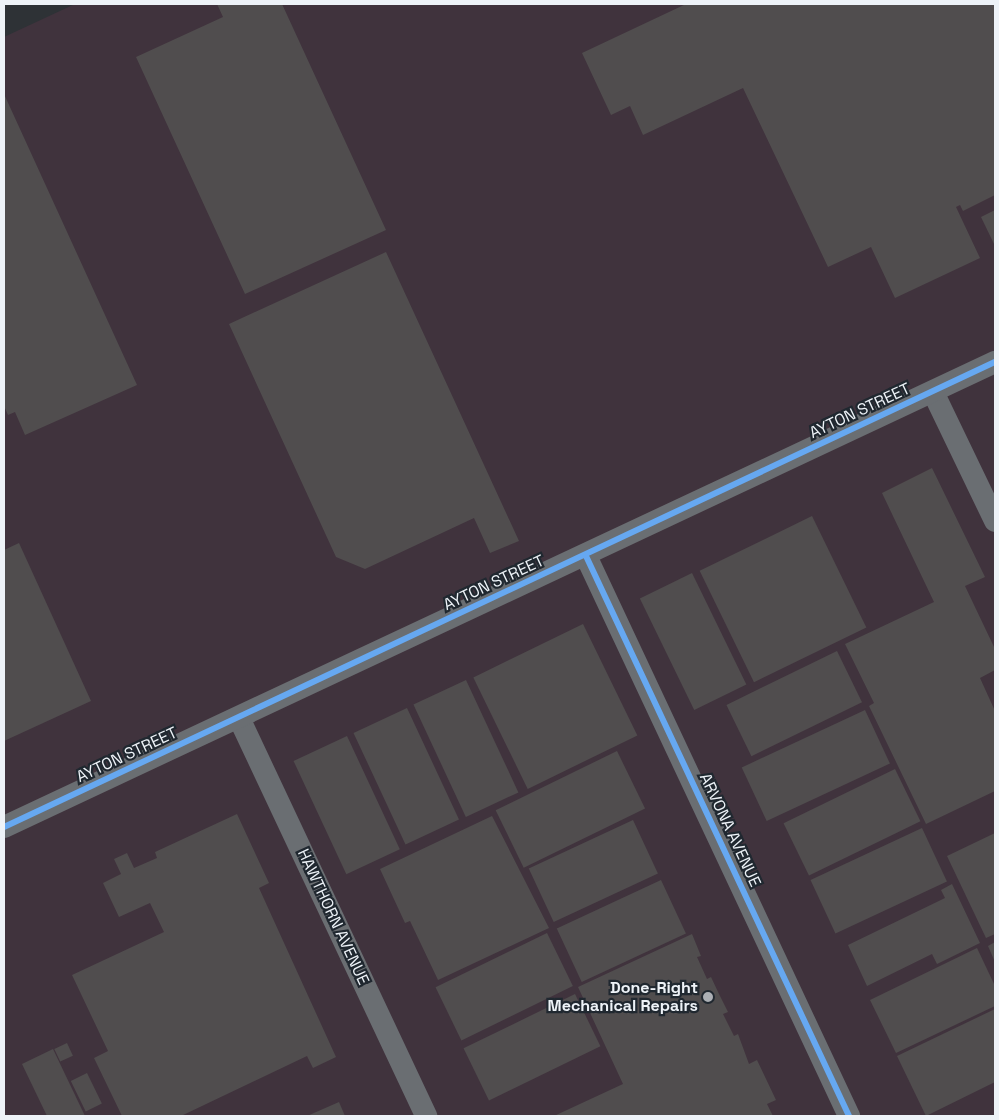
<!DOCTYPE html>
<html>
<head>
<meta charset="utf-8">
<style>
  body { margin:0 }
  #map { position:relative; width:999px; height:1120px; overflow:hidden; background:#2e3236; font-family:"Space Grotesk",sans-serif }
  div>[style] { position:absolute }
  .industrial>* { inset:0; background:#40333d }
  .building>* { inset:0; background:#504d4e; transform-origin:0 0 }
  .street>* { height:22px; margin:-11px; padding:0 11px; transform-origin:11px; border-radius:11px; background:#6a6e72 }
  .cycleway>* { height:6px; margin:-3px; padding:0 3px; transform-origin:3px; border-radius:3px; background:#66a8f1 }
  .dots>* { width:14px; height:14px; translate:-50% -50%; box-sizing:border-box; border:2px solid #202830; border-radius:50% }
  span { translate:-50% -50%; white-space:nowrap; text-align:center; line-height:1.15; -webkit-text-stroke:4.5px #202830; paint-order:stroke }
  .street-label { font-size:16px; color:#eef3f8 }
  .poi-label { font-size:16px; color:#eef3f8; font-weight:700 }
  .right { translate:-100% -50%; text-align:right }
  .frame { position:absolute; inset:0; border:5px solid #eef3f8; pointer-events:none }
</style>
</head>
<body>
<div id="map">
  <div class="industrial">
    <div style="clip-path:polygon(75px 4px,995px 4px,995px 1116px,4px 1116px,4px 37px)"></div>
  </div>
  <div class="building">
    <div style="clip-path:polygon(217px 4px,282px 4px,386px 230px,245px 294px,136px 57px,223px 17px)"></div>
    <div style="clip-path:polygon(686px 4px,995px 4px,995px 195px,963px 211px,960px 205px,956px 207px,980px 258px,895px 298px,871px 247px,828px 267px,743px 88px,643px 135px,630px 106px,611px 115px,582px 53px)"></div>
    <div style="clip-path:polygon(4px 94px,137px 385px,25px 435px,15px 412px,8px 415px,4px 406px)"></div>
    <div style="clip-path:polygon(995px 210px,995px 246px,981px 217px)"></div>
    <div style="clip-path:polygon(386px 252px,519px 541px,490px 553px,474px 518px,365px 569px,336px 557px,229px 324px)"></div>
    <div style="clip-path:polygon(932px 468px,985px 577px,965px 586px,995px 649px,995px 670px,980px 678px,995px 711px,995px 791px,926px 824px,869px 706px,874px 703px,845px 644px,934px 602px,882px 493px)"></div>
    <div style="left:812px;top:516px;width:124px;height:125px;rotate:64deg"></div>
    <div style="clip-path:polygon(19px 543px,91px 701px,4px 741px,4px 550px)"></div>
    <div style="left:692px;top:573px;width:124px;height:58px;rotate:64deg"></div>
    <div style="left:583px;top:624px;width:124px;height:122px;rotate:64deg"></div>
    <div style="left:837px;top:651px;width:57px;height:123px;rotate:64deg"></div>
    <div style="left:466px;top:680px;width:124px;height:58px;rotate:65deg"></div>
    <div style="left:407px;top:708px;width:123px;height:59px;rotate:65deg"></div>
    <div style="left:865px;top:710px;width:59px;height:136px;rotate:65deg"></div>
    <div style="left:347px;top:736px;width:125px;height:59px;rotate:65deg"></div>
    <div style="left:617px;top:751px;width:64px;height:135px;rotate:64deg"></div>
    <div style="left:895px;top:769px;width:58px;height:124px;rotate:64deg"></div>
    <div style="clip-path:polygon(237px 814px,269px 883px,259px 888px,336px 1057px,313px 1068px,307px 1056px,181px 1116px,122px 1116px,94px 1058px,108px 1051px,72px 975px,164px 932px,150px 903px,119px 917px,103px 883px,121px 874px,114px 859px,127px 853px,134px 868px,157px 858px,155px 852px)"></div>
    <div style="clip-path:polygon(492px 816px,549px 928px,438px 980px,410px 921px,405px 923px,380px 869px)"></div>
    <div style="left:633px;top:820px;width:59px;height:115px;rotate:65deg"></div>
    <div style="left:922px;top:828px;width:59px;height:123px;rotate:65deg"></div>
    <div style="clip-path:polygon(995px 833px,995px 934px,986px 938px,947px 856px)"></div>
    <div style="left:661px;top:880px;width:59px;height:115px;rotate:65deg"></div>
    <div style="clip-path:polygon(952px 884px,980px 943px,937px 964px,932px 954px,867px 986px,848px 945px,945px 898px,941px 890px)"></div>
    <div style="left:547px;top:933px;width:59px;height:124px;rotate:64deg"></div>
    <div style="clip-path:polygon(692px 934px,701px 956px,697px 957px,707px 979px,711px 977px,719px 994px,728px 1012px,723px 1014px,734px 1036px,738px 1034px,749px 1064px,757px 1060px,776px 1100px,767px 1104px,773px 1116px,554px 1116px,623px 1084px,578px 987px)"></div>
    <div style="clip-path:polygon(995px 942px,995px 962px,988px 946px)"></div>
    <div style="clip-path:polygon(977px 948px,995px 986px,995px 1006px,896px 1053px,870px 1000px)"></div>
    <div style="left:575px;top:994px;width:58px;height:124px;rotate:64deg"></div>
    <div style="clip-path:polygon(995px 1009px,995px 1082px,926px 1116px,897px 1056px)"></div>
    <div style="left:67px;top:1043px;width:14px;height:14px;rotate:65deg"></div>
    <div style="clip-path:polygon(53px 1049px,85px 1116px,47px 1116px,22px 1064px)"></div>
    <div style="left:87px;top:1073px;width:34px;height:18px;rotate:64deg"></div>
    <div style="clip-path:polygon(339px 1102px,345px 1116px,307px 1116px)"></div>
  </div>
  <div class="street">
    <div style="left:933px;top:392px;width:143px;rotate:64.3deg"></div>
    <div style="left:586px;top:556px;width:619px;rotate:64.84deg"></div>
    <div style="left:239px;top:718px;width:440px;rotate:64.8deg"></div>
    <div style="left:4px;top:827px;width:1095px;rotate:-25.14deg"></div>
  </div>
  <div class="cycleway">
    <div style="left:586px;top:556px;width:619px;rotate:64.84deg"></div>
    <div style="left:4px;top:827px;width:1095px;rotate:-25.14deg"></div>
  </div>
  <div class="dots">
    <div style="left:708px;top:997px;background:#abafb4"></div>
  </div>
  <div class="street-label">
    <span style="left:860px;top:411px;rotate:-25deg">AYTON STREET</span>
    <span style="left:494px;top:583px;rotate:-25deg">AYTON STREET</span>
    <span style="left:127px;top:755px;rotate:-25deg">AYTON STREET</span>
    <span style="left:730px;top:830px;rotate:65deg">ARVONA AVENUE</span>
    <span style="left:333px;top:917px;rotate:65deg">HAWTHORN AVENUE</span>
  </div>
  <div class="poi-label">
    <span class="right" style="left:698px;top:997px">Done-Right<br>Mechanical Repairs</span>
  </div>
  <div class="frame"></div>
</div>
</body>
</html>
